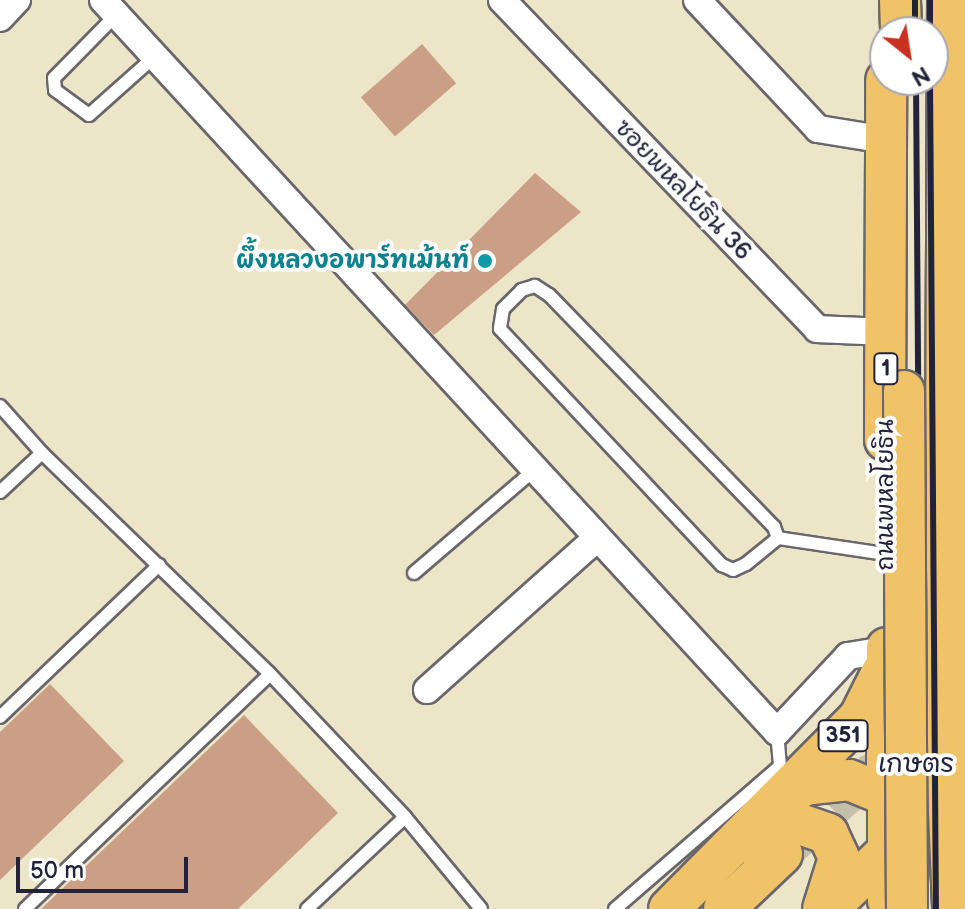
<!DOCTYPE html>
<html>
<head>
<meta charset="utf-8">
<style>
  body { margin:0 }
  #map { position:relative; width:965px; height:909px; overflow:hidden; background:#ece5c7; font-family:"Balsamiq Sans","Playpen Sans Thai",sans-serif }
  div>[style] { position:absolute }
  .building>* { inset:0; background:#cb9f85; transform-origin:0 0 }
  .primary-tunnel>* { height:40px; margin-top:-20px; transform-origin:0; background:repeating-linear-gradient(90deg,#c4beab 0 40px,transparent 0 60px) }
  .roads { filter:drop-shadow(2px 0 #69666c) drop-shadow(-2px 0 #69666c) drop-shadow(0 2px #69666c) drop-shadow(0 -2px #69666c) }
  .service>* { height:12px; margin:-6px; padding:0 6px; transform-origin:6px; border-radius:6px; background:#fff }
  .minor>* { height:26px; margin:-13px; padding:0 13px; transform-origin:13px; border-radius:13px; background:#fff }
  .primary>* { height:40px; margin:-20px; padding:0 20px; transform-origin:20px; border-radius:20px; background:#f1c369 }
  .rail>* { height:6px; margin:-3px; padding:0 3px; transform-origin:3px; border-radius:3px; background:#22223b }
  .bridges { filter:drop-shadow(2px 0 #69666c) drop-shadow(-2px 0 #69666c) drop-shadow(0 2px #69666c) drop-shadow(0 -2px #69666c) }
  .primary-bridge>* { height:40px; margin:-20px; padding:0 20px; transform-origin:20px; border-radius:20px; background:#f1c369 }
  .dots>* { width:22px; height:22px; translate:-50% -50%; box-sizing:border-box; border:4px solid #fff; border-radius:50% }
  span { translate:-50% -50%; white-space:nowrap; text-align:center; line-height:1.15; -webkit-text-stroke:8px #fff; paint-order:stroke }
  .shield-label span { padding:2px 6px; background:#fff; border:2px solid; border-radius:6px; -webkit-text-stroke-width:0 }
  .shield-label { font-size:22px; color:#22223b; font-weight:700 }
  .street-label { font-size:24px; color:#22223b }
  .culture-label { font-size:24px; color:#0d838f; font-weight:700 }
  .right { translate:-100% -50%; text-align:right }
  .neighbourhood-label { font-size:26px; color:#22223b }
  .north { position:absolute; left:869px; top:16px; width:80px; height:80px; box-sizing:border-box; background:#fff; border:2px solid #a7a7b1; border-radius:50%; rotate:150deg; font-size:22px; font-weight:700; line-height:32px; text-align:center; color:#22223b }
  .north::after { content:''; display:block; margin:auto; width:28px; height:36px; background:#c8321e; clip-path:polygon(50% 0,100% 100%,50% 72%,0 100%) }
  .scale { position:absolute; left:16px; top:857px; width:172px; height:36px; box-sizing:border-box; border:4px solid #22223b; border-top:0; padding-left:10px; font-size:24px; line-height:28px; white-space:nowrap; color:#22223b; -webkit-text-stroke:6px #fff; paint-order:stroke }
</style>
</head>
<body>
<div id="map">
  <div class="building">
    <div style="left:422px;top:44px;width:52px;height:81px;rotate:49deg"></div>
    <div style="clip-path:polygon(535px 173px,581px 212px,434px 335px,405px 305px)"></div>
    <div style="clip-path:polygon(50px 684px,124px 761px,0 880px,0 732px)"></div>
    <div style="clip-path:polygon(244px 715px,338px 813px,238px 909px,41px 909px)"></div>
  </div>
  <div class="primary-tunnel">
    <div style="left:787px;top:848px;width:108px;rotate:-42deg"></div>
    <div style="left:867px;top:776px;width:57px;rotate:-24.8deg"></div>
    <div style="left:919px;top:752px;width:46px"></div>
  </div>
  <div class="roads">
    <div class="service">
      <div style="left:116px;top:15px;width:88px;rotate:134.5deg"></div>
      <div style="left:54px;top:78px;width:12px;rotate:85deg"></div>
      <div style="left:55px;top:90px;width:42px;rotate:36.3deg"></div>
      <div style="left:89px;top:115px;width:87px;rotate:-41.7deg"></div>
      <div style="left:0;top:406px;width:63px;rotate:48.2deg"></div>
      <div style="left:42px;top:453px;width:318px;rotate:44.1deg"></div>
      <div style="left:270px;top:674px;width:197px;rotate:46.6deg"></div>
      <div style="left:405px;top:817px;width:119px;rotate:50.4deg"></div>
      <div style="left:0;top:492px;width:57px;rotate:-42.9deg"></div>
      <div style="left:778px;top:538px;width:12px;rotate:-110deg"></div>
      <div style="left:774px;top:527px;width:323px;rotate:-134.1deg"></div>
      <div style="left:549px;top:295px;width:17px;rotate:-147deg"></div>
      <div style="left:535px;top:286px;width:14px;rotate:163deg"></div>
      <div style="left:522px;top:290px;width:27px;rotate:135deg"></div>
      <div style="left:503px;top:309px;width:20px;rotate:99deg"></div>
      <div style="left:500px;top:329px;width:324px;rotate:46.8deg"></div>
      <div style="left:722px;top:565px;width:12px;rotate:24deg"></div>
      <div style="left:733px;top:570px;width:14px;rotate:-25deg"></div>
      <div style="left:746px;top:564px;width:41px;rotate:-39.1deg"></div>
      <div style="left:778px;top:538px;width:108px;rotate:8.5deg"></div>
      <div style="left:414px;top:573px;width:158px;rotate:-40.6deg"></div>
      <div style="left:0;top:717px;width:220px;rotate:-43.7deg"></div>
      <div style="left:25px;top:909px;width:339px;rotate:-43.8deg"></div>
      <div style="left:307px;top:909px;width:134px;rotate:-43.2deg"></div>
      <div style="left:615px;top:909px;width:218px;rotate:-40.9deg"></div>
      <div style="left:780px;top:766px;width:34px;rotate:-95deg"></div>
    </div>
    <div class="minor">
      <div style="left:103px;top:0;width:995px;rotate:47.36deg"></div>
      <div style="left:777px;top:732px;width:104px;rotate:-46.9deg"></div>
      <div style="left:848px;top:656px;width:39px;rotate:-9deg"></div>
      <div style="left:502px;top:0;width:455px;rotate:46.2deg"></div>
      <div style="left:817px;top:329px;width:69px;rotate:2.5deg"></div>
      <div style="left:697px;top:0;width:177px;rotate:46.8deg"></div>
      <div style="left:818px;top:129px;width:69px;rotate:9.2deg"></div>
      <div style="left:0;top:18px;width:25px;rotate:-47deg"></div>
      <div style="left:427px;top:690px;width:228px;rotate:-41.8deg"></div>
    </div>
    <div class="primary">
      <div style="left:900px;top:0;width:32px;rotate:88deg"></div>
      <div style="left:948px;top:0;width:716px;rotate:90.24deg"></div>
      <div style="left:945px;top:716px;width:193px;rotate:87.6deg"></div>
      <div style="left:885px;top:440px;width:360px;rotate:-89.8deg"></div>
      <div style="left:887px;top:648px;width:252px;rotate:89.8deg"></div>
      <div style="left:789px;top:794px;width:18px;rotate:-29deg"></div>
      <div style="left:805px;top:785px;width:44px;rotate:-6.5deg"></div>
      <div style="left:849px;top:780px;width:61px;rotate:22.3deg"></div>
      <div style="left:745px;top:842px;width:36px;rotate:-32deg"></div>
      <div style="left:775px;top:823px;width:19px;rotate:-3deg"></div>
      <div style="left:794px;top:822px;width:36px;rotate:19deg"></div>
      <div style="left:828px;top:834px;width:26px;rotate:65deg"></div>
      <div style="left:839px;top:858px;width:53px;rotate:107.4deg"></div>
      <div style="left:669px;top:909px;width:269px;rotate:-45.2deg"></div>
      <div style="left:859px;top:718px;width:51px;rotate:-63.4deg"></div>
      <div style="left:724px;top:909px;width:80px;rotate:-43.5deg"></div>
      <div style="left:828px;top:909px;width:95px;rotate:-44.1deg"></div>
    </div>
  </div>
  <div class="rail">
    <div style="left:915px;top:0;width:32px;rotate:90deg"></div>
    <div style="left:930px;top:0;width:32px;rotate:90deg"></div>
    <div style="left:916px;top:80px;width:829px;rotate:89.59deg"></div>
    <div style="left:930px;top:80px;width:829px;rotate:89.59deg"></div>
  </div>
  <div class="bridges">
    <div class="primary-bridge">
      <div style="left:904px;top:391px;width:518px;rotate:89.67deg"></div>
    </div>
  </div>
  <div class="dots">
    <div style="left:485px;top:261px;background:#0f9aa8"></div>
  </div>
  <div class="shield-label">
    <span style="left:886px;top:369px">1</span>
    <span style="left:843px;top:736px">351</span>
  </div>
  <div class="street-label">
    <span style="left:683px;top:190px;rotate:46deg">ซอยพหลโยธิน 36</span>
    <span style="left:886px;top:495px;rotate:-90deg">ถนนพหลโยธิน</span>
  </div>
  <div class="culture-label">
    <span class="right" style="left:469px;top:261px">ผึ้งหลวงอพาร์ทเม้นท์</span>
  </div>
  <div class="neighbourhood-label">
    <span style="left:916px;top:765px">เกษตร</span>
  </div>
  <div class="north">N</div>
  <div class="scale">50 m</div>
</div>
</body>
</html>
